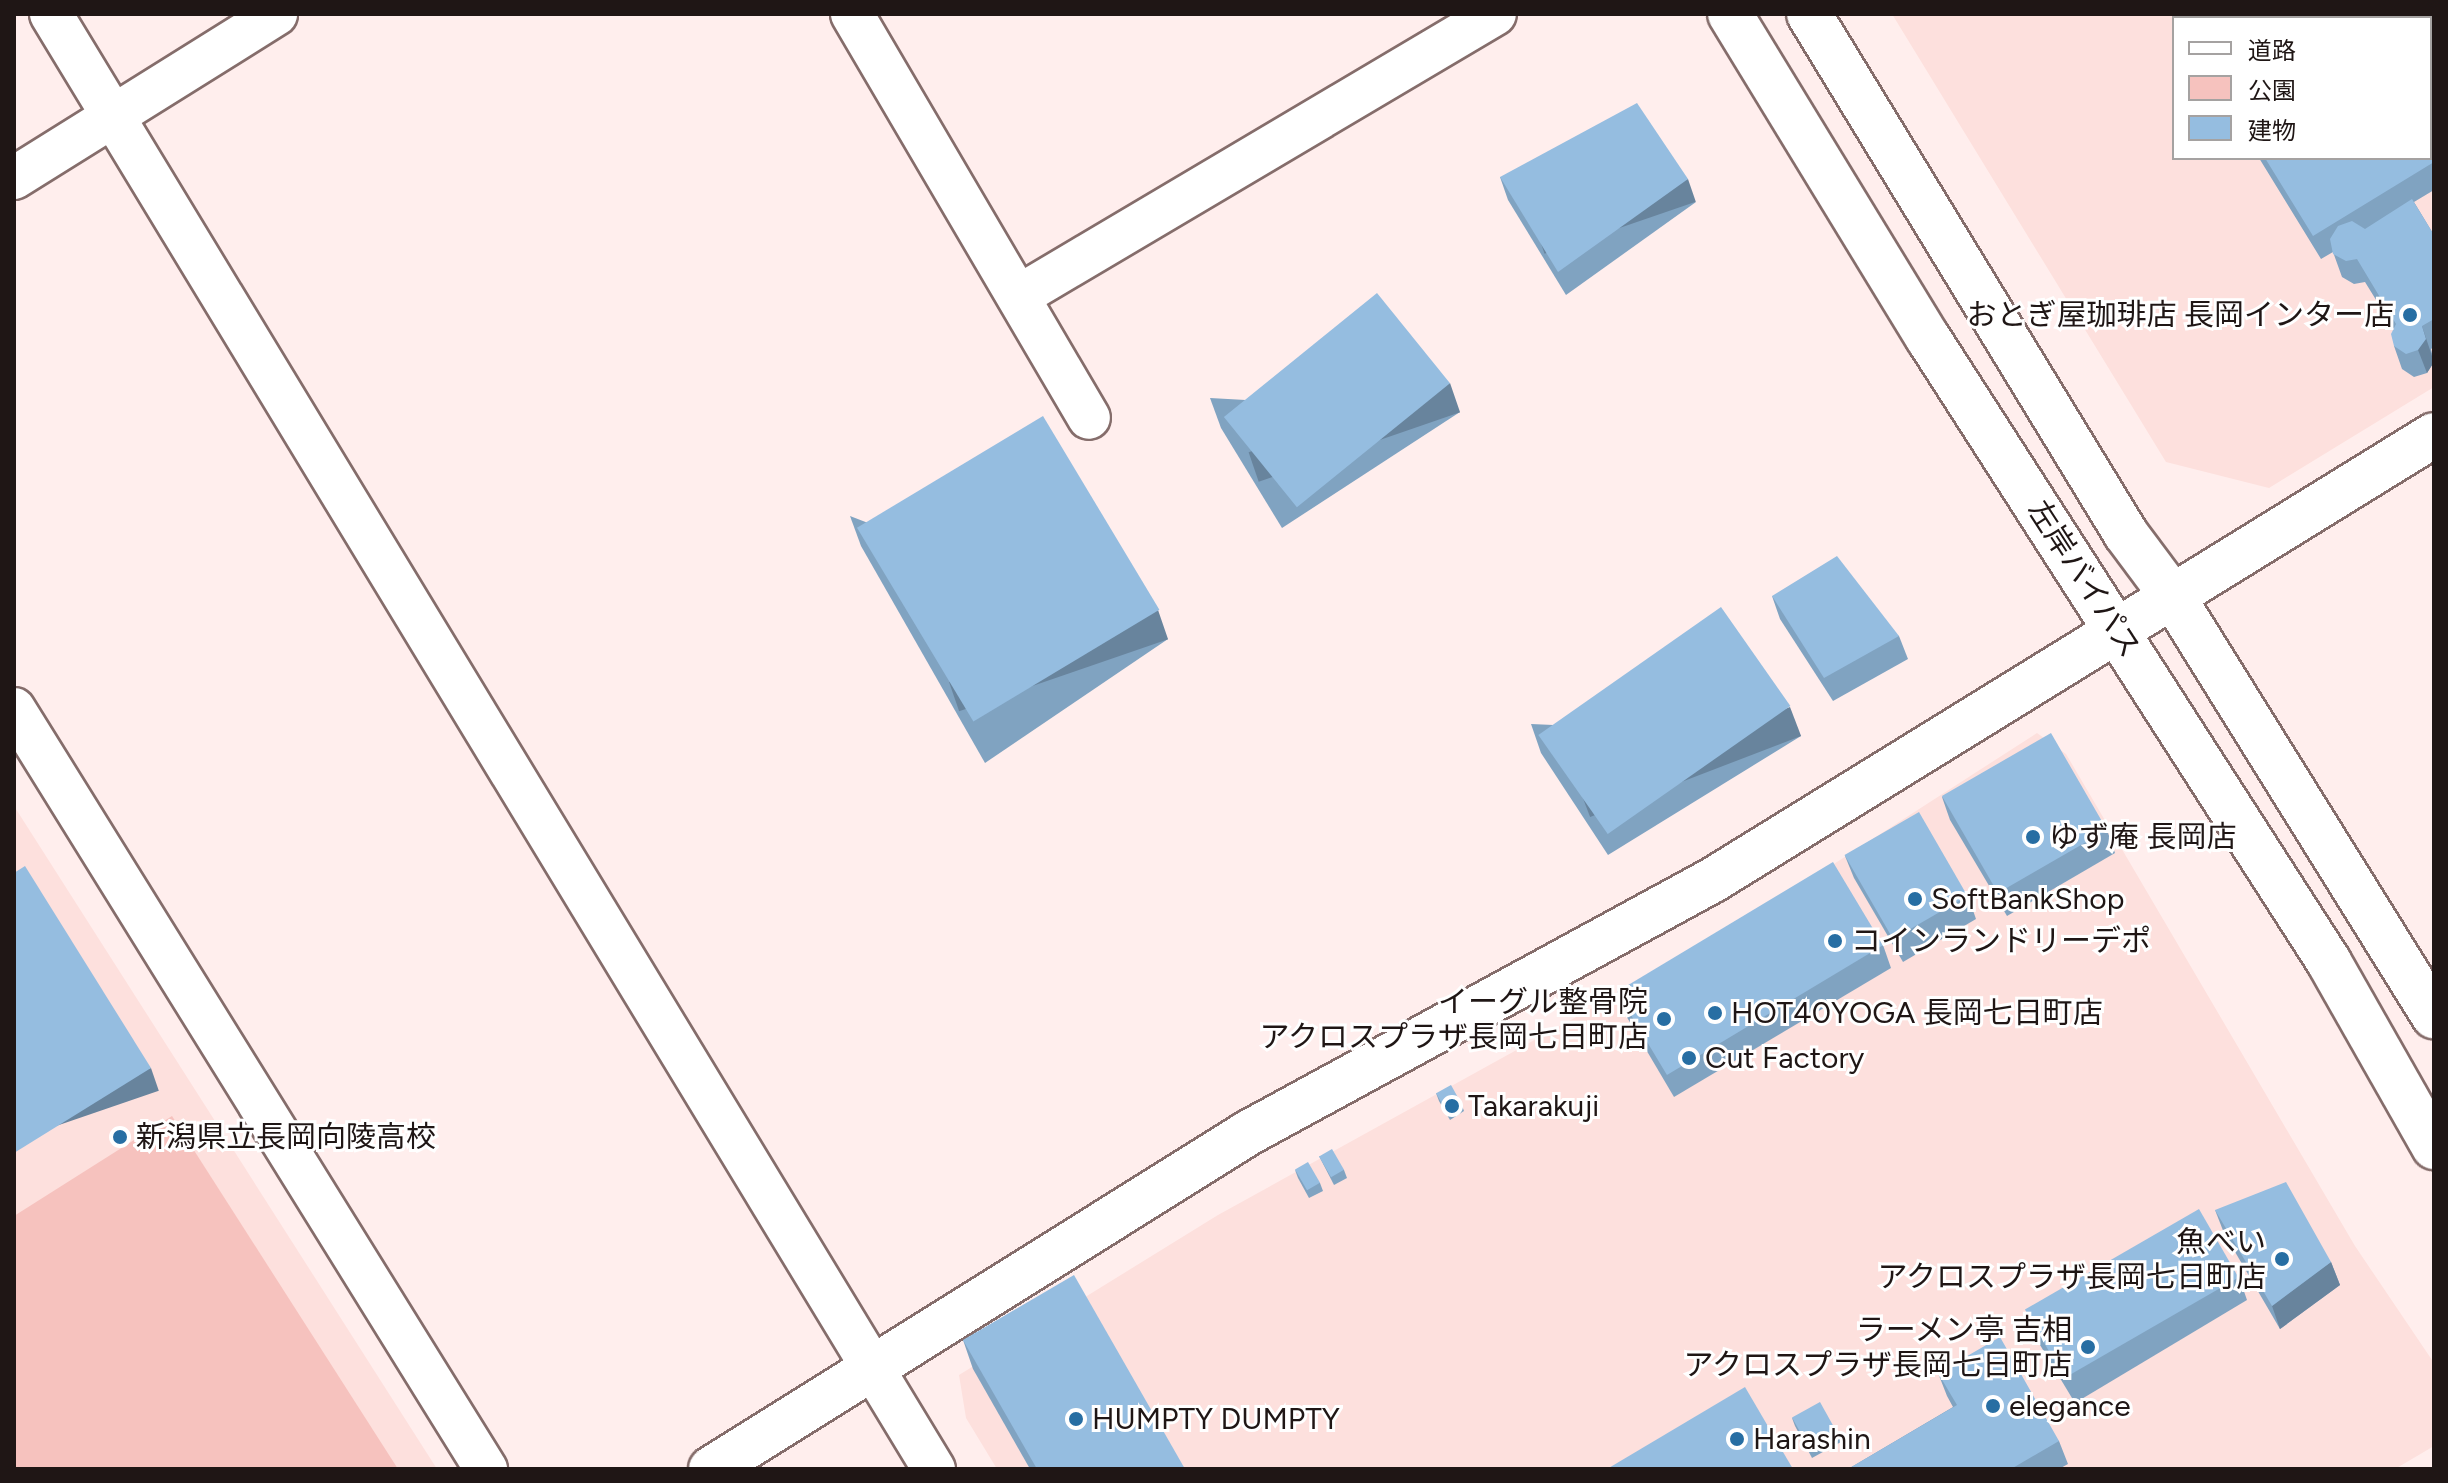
<!DOCTYPE html>
<html>
<head>
<meta charset="utf-8">
<style>
  body { margin:0 }
  #map { position:relative; width:2448px; height:1483px; overflow:hidden; background:#ffeeed; font-family:Figtree,"Noto Sans JP",sans-serif }
  div>[style] { position:absolute }
  .built>* { inset:0; background:#fde0dd }
  .green>* { inset:0; background:#f6c2be }
  .roads { filter:drop-shadow(2px 0 #856d6b) drop-shadow(-2px 0 #856d6b) drop-shadow(0 2px #856d6b) drop-shadow(0 -2px #856d6b) }
  .minor>* { height:42px; margin:-21px; padding:0 21px; transform-origin:21px; border-radius:21px; background:#fff }
  .tertiary>* { height:44px; margin:-22px; padding:0 22px; transform-origin:22px; border-radius:22px; background:#fff }
  .wall>* { inset:0; background:#80a3c1 }
  .shaded-wall>* { inset:0; background:#68849d; transform-origin:0 0 }
  .building>* { inset:0; background:#95bde0; transform-origin:0 0 }
  .dots>* { width:22px; height:22px; translate:-50% -50%; box-sizing:border-box; border:4px solid #fff; border-radius:50% }
  span { translate:-50% -50%; white-space:nowrap; text-align:center; line-height:1.15; -webkit-text-stroke:6px #fff; paint-order:stroke }
  .poi-label { font-size:30px; color:#1f1615 }
  .right { translate:-100% -50%; text-align:right }
  .left { translate:0 -50%; text-align:left }
  .street-label { font-size:30px; color:#1f1615 }
  .frame { position:absolute; inset:0; border:16px solid #1f1615; pointer-events:none }
  .legend { position:absolute; left:2172px; top:16px; width:260px; height:144px; box-sizing:border-box; background:#fff; border:2px solid #a5a2a1; margin:0; padding:10px 14px; list-style:none; font-size:24px; color:#1f1615 }
  .legend li { display:flex; align-items:center; gap:16px; height:40px }
  .legend b { width:40px; border:2px solid #a5a2a1 }
</style>
</head>
<body>
<div id="map">
  <div class="built">
    <div style="clip-path:polygon(1892px 14px,2400px 14px,2402px 18px,2174px 18px,2174px 158px,2430px 158px,2430px 66px,2434px 387px,2269px 488px,2166px 462px)"></div>
    <div style="clip-path:polygon(2037px 733px,2066px 754px,2355px 1246px,2434px 1363px,2434px 1446px,2395px 1469px,997px 1469px,966px 1418px,959px 1375px,1218px 1215px,1719px 938px)"></div>
    <div style="clip-path:polygon(14px 806px,437px 1469px,14px 1469px)"></div>
  </div>
  <div class="green">
    <div style="clip-path:polygon(172px 1116px,398px 1469px,14px 1469px,14px 1216px)"></div>
  </div>
  <div class="roads">
    <div class="minor">
      <div style="left:51px;top:14px;width:1702px;rotate:58.75deg"></div>
      <div style="left:852px;top:14px;width:468px;rotate:59.6deg"></div>
      <div style="left:14px;top:178px;width:309px;rotate:-32deg"></div>
      <div style="left:1019px;top:296px;width:553px;rotate:-30.64deg"></div>
      <div style="left:14px;top:709px;width:895px;rotate:58.16deg"></div>
    </div>
    <div class="tertiary">
      <div style="left:1730px;top:14px;width:380px;rotate:58.6deg"></div>
      <div style="left:1928px;top:338px;width:742px;rotate:57.27deg"></div>
      <div style="left:2329px;top:962px;width:213px;rotate:60.4deg"></div>
      <div style="left:1809px;top:14px;width:609px;rotate:58.63deg"></div>
      <div style="left:2126px;top:534px;width:79px;rotate:53.3deg"></div>
      <div style="left:2173px;top:597px;width:494px;rotate:58.1deg"></div>
      <div style="left:711px;top:1469px;width:633px;rotate:-32.03deg"></div>
      <div style="left:1248px;top:1133px;width:529px;rotate:-28.55deg"></div>
      <div style="left:1713px;top:880px;width:847px;rotate:-31.68deg"></div>
    </div>
  </div>
  <div class="wall">
    <div style="clip-path:polygon(2434px 97px,2434px 190px,2414px 202px,2434px 235px,2434px 347px,2431px 349px,2434px 362px,2427px 373px,2414px 377px,2402px 369px,2394px 346px,2394px 329px,2365px 282px,2354px 284px,2342px 277px,2333px 252px,2321px 259px,2259px 158px,2430px 158px)"></div>
    <div style="clip-path:polygon(1500px 177px,1696px 202px,1566px 295px,1508px 200px)"></div>
    <div style="clip-path:polygon(1210px 398px,1460px 412px,1282px 528px,1221px 428px)"></div>
    <div style="clip-path:polygon(850px 516px,1168px 639px,985px 763px,861px 546px)"></div>
    <div style="clip-path:polygon(1772px 596px,1899px 636px,1908px 659px,1833px 701px,1780px 619px)"></div>
    <div style="clip-path:polygon(1531px 724px,1801px 736px,1608px 855px,1541px 753px)"></div>
    <div style="clip-path:polygon(1942px 797px,2107px 830px,2115px 853px,2007px 916px,1950px 820px)"></div>
    <div style="clip-path:polygon(1845px 856px,1968px 896px,1976px 919px,1903px 962px,1854px 878px)"></div>
    <div style="clip-path:polygon(1883px 945px,1891px 968px,1674px 1097px,1625px 1014px,1617px 991px)"></div>
    <div style="clip-path:polygon(1436px 1093px,1461px 1103px,1464px 1111px,1450px 1120px,1439px 1101px)"></div>
    <div style="clip-path:polygon(1319px 1156px,1344px 1170px,1347px 1178px,1334px 1185px)"></div>
    <div style="clip-path:polygon(1295px 1170px,1320px 1183px,1323px 1191px,1309px 1198px,1298px 1178px)"></div>
    <div style="clip-path:polygon(2215px 1210px,2331px 1262px,2340px 1285px,2280px 1329px,2224px 1233px)"></div>
    <div style="clip-path:polygon(2239px 1277px,2247px 1300px,2075px 1403px,2034px 1335px,2026px 1312px)"></div>
    <div style="clip-path:polygon(963px 1340px,1185px 1469px,1030px 1469px,973px 1369px)"></div>
    <div style="clip-path:polygon(1938px 1373px,2059px 1441px,2068px 1464px,2059px 1469px,1848px 1469px,1953px 1407px,1947px 1396px)"></div>
    <div style="clip-path:polygon(1792px 1418px,1838px 1434px,1841px 1442px,1812px 1458px,1795px 1426px)"></div>
  </div>
  <div class="shaded-wall">
    <div style="clip-path:polygon(2286px 14px,2332px 14px,2325px 18px,2280px 18px)"></div>
    <div style="left:1688px;top:179px;width:24px;height:160px;rotate:71deg"></div>
    <div style="clip-path:polygon(2422px 326px,2434px 362px,2427px 373px,2418px 350px)"></div>
    <div style="left:1450px;top:383px;width:31px;height:213px;rotate:71deg"></div>
    <div style="left:1158px;top:610px;width:31px;height:221px;rotate:71deg"></div>
    <div style="left:1790px;top:707px;width:31px;height:226px;rotate:69deg"></div>
    <div style="left:151px;top:1068px;width:24px;height:161px;rotate:71deg"></div>
    <div style="clip-path:polygon(2331px 1262px,2340px 1285px,2280px 1329px,2272px 1306px)"></div>
  </div>
  <div class="building">
    <div style="left:2198px;top:14px;width:88px;height:5px"></div>
    <div style="left:2324px;top:14px;width:59px;height:7px"></div>
    <div style="clip-path:polygon(2430px 90px,2434px 97px,2434px 162px,2313px 236px,2265px 158px,2430px 158px)"></div>
    <div style="clip-path:polygon(1637px 103px,1688px 179px,1558px 272px,1500px 177px)"></div>
    <div style="clip-path:polygon(2412px 199px,2434px 235px,2434px 319px,2422px 326px,2426px 339px,2418px 350px,2406px 354px,2394px 346px,2391px 334px,2396px 324px,2357px 259px,2346px 261px,2333px 254px,2330px 239px,2338px 226px,2352px 221px,2365px 229px)"></div>
    <div style="left:1377px;top:293px;width:116px;height:197px;rotate:51deg"></div>
    <div style="left:1043px;top:416px;width:226px;height:217px;rotate:59deg"></div>
    <div style="clip-path:polygon(1837px 556px,1899px 636px,1824px 678px,1772px 596px)"></div>
    <div style="left:1721px;top:607px;width:121px;height:223px;rotate:55deg"></div>
    <div style="left:2051px;top:733px;width:112px;height:126px;rotate:60deg"></div>
    <div style="left:1919px;top:812px;width:97px;height:86px;rotate:60deg"></div>
    <div style="left:1833px;top:862px;width:97px;height:252px;rotate:59deg"></div>
    <div style="clip-path:polygon(25px 866px,151px 1068px,14px 1153px,14px 873px)"></div>
    <div style="left:1451px;top:1085px;width:21px;height:17px;rotate:61deg"></div>
    <div style="left:1332px;top:1149px;width:24px;height:15px;rotate:60deg"></div>
    <div style="left:1308px;top:1162px;width:24px;height:15px;rotate:60deg"></div>
    <div style="clip-path:polygon(2286px 1182px,2331px 1262px,2272px 1306px,2215px 1210px)"></div>
    <div style="left:2199px;top:1209px;width:79px;height:201px;rotate:60deg"></div>
    <div style="clip-path:polygon(1074px 1275px,1185px 1469px,1037px 1469px,963px 1340px)"></div>
    <div style="clip-path:polygon(2000px 1337px,2059px 1441px,2011px 1469px,1848px 1469px,1957px 1405px,1938px 1373px)"></div>
    <div style="clip-path:polygon(1745px 1387px,1793px 1469px,1607px 1469px)"></div>
    <div style="left:1820px;top:1402px;width:37px;height:32px;rotate:61deg"></div>
  </div>
  <div class="dots">
    <div style="left:2410px;top:315px;background:#276ea3"></div>
    <div style="left:2033px;top:837px;background:#276ea3"></div>
    <div style="left:1915px;top:899px;background:#276ea3"></div>
    <div style="left:1835px;top:941px;background:#276ea3"></div>
    <div style="left:1715px;top:1013px;background:#276ea3"></div>
    <div style="left:1664px;top:1019px;background:#276ea3"></div>
    <div style="left:1689px;top:1058px;background:#276ea3"></div>
    <div style="left:1452px;top:1106px;background:#276ea3"></div>
    <div style="left:120px;top:1137px;background:#276ea3"></div>
    <div style="left:2282px;top:1259px;background:#276ea3"></div>
    <div style="left:2088px;top:1347px;background:#276ea3"></div>
    <div style="left:1993px;top:1406px;background:#276ea3"></div>
    <div style="left:1076px;top:1419px;background:#276ea3"></div>
    <div style="left:1737px;top:1439px;background:#276ea3"></div>
  </div>
  <div class="poi-label">
    <span class="right" style="left:2394px;top:315px">おとぎ屋珈琲店 長岡インター店</span>
    <span class="left" style="left:2049px;top:837px">ゆず庵 長岡店</span>
    <span class="left" style="left:1931px;top:899px">SoftBankShop</span>
    <span class="left" style="left:1851px;top:941px">コインランドリーデポ</span>
    <span class="right" style="left:1648px;top:1019px">イーグル整骨院<br>アクロスプラザ長岡七日町店</span>
    <span class="left" style="left:1731px;top:1013px">HOT40YOGA 長岡七日町店</span>
    <span class="left" style="left:1705px;top:1058px">Cut Factory</span>
    <span class="left" style="left:1468px;top:1106px">Takarakuji</span>
    <span class="left" style="left:136px;top:1137px">新潟県立長岡向陵高校</span>
    <span class="right" style="left:2266px;top:1259px">魚べい<br>アクロスプラザ長岡七日町店</span>
    <span class="right" style="left:2072px;top:1347px">ラーメン亭 吉相<br>アクロスプラザ長岡七日町店</span>
    <span class="left" style="left:2009px;top:1406px">elegance</span>
    <span class="left" style="left:1092px;top:1419px">HUMPTY DUMPTY</span>
    <span class="left" style="left:1753px;top:1439px">Harashin</span>
  </div>
  <div class="street-label">
    <span style="left:2084px;top:579px;rotate:57deg">左岸バイパス</span>
  </div>
  <div class="frame"></div>
  <ul class="legend">
  <li><b style="height:10px;background:#fff"></b>道路</li>
  <li><b style="height:22px;background:#f6c2be"></b>公園</li>
  <li><b style="height:22px;background:#95bde0"></b>建物</li>
  </ul>
</div>
</body>
</html>
